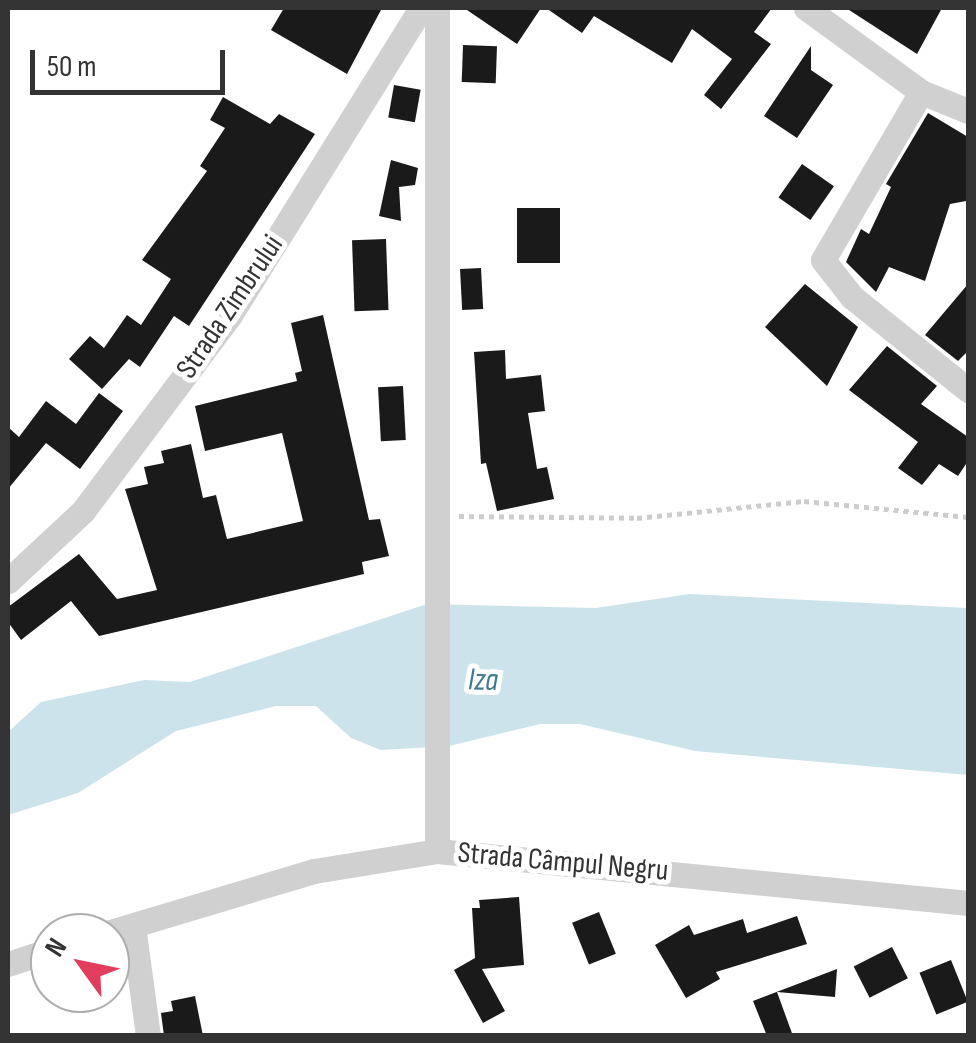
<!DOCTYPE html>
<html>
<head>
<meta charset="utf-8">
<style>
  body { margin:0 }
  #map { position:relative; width:976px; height:1043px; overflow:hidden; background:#fff; font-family:"Sofia Sans Condensed",sans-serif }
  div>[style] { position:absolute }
  .water>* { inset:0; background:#cce3eb }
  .building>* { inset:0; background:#1a1a1a; transform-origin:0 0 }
  .path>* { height:5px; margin-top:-2.5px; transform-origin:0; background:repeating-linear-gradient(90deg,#cdcdcd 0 5px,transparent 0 10px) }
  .minor>* { height:25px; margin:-12.5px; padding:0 12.5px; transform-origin:12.5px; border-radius:12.5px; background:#d0d0d0 }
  span { translate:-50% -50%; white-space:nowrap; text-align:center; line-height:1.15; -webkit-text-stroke:10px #fff; paint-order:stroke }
  .street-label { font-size:30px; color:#333 }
  .water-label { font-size:32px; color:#3f7a8e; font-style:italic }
  .frame { position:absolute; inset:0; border:10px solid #333; pointer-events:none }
  .north { position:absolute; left:30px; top:913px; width:100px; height:100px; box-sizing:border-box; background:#fff; border:2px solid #adadad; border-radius:50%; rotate:303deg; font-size:28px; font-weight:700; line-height:40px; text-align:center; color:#333 }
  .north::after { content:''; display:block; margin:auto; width:35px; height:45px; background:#e23d5d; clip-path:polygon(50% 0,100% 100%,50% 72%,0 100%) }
  .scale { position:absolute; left:30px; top:50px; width:195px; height:45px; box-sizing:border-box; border:5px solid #333; border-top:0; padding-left:12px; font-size:30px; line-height:35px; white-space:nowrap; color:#333; -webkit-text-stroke:8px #fff; paint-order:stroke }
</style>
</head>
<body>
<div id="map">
  <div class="water">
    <div style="clip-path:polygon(689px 594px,968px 608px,968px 775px,695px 751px,580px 724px,540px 724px,449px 746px,381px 750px,351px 738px,316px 706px,276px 706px,176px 731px,78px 793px,8px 815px,8px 732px,41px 702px,144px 680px,190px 682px,427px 604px,596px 608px)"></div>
  </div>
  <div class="building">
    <div style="clip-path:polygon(284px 8px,382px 8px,347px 74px,271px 30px)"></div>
    <div style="clip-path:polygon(464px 8px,541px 8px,517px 44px)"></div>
    <div style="clip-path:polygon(546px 8px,772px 8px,754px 32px,771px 44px,721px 109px,704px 95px,732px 59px,692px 29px,672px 63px,594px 16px,582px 33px)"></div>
    <div style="clip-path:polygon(846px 8px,942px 8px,917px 54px)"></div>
    <div style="left:463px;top:45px;width:34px;height:37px;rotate:2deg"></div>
    <div style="clip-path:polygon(811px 46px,811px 70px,833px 85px,797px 138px,764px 116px)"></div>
    <div style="left:394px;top:85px;width:27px;height:33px;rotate:10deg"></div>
    <div style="clip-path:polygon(223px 97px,270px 124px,279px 114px,315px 134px,189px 326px,174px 316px,140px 367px,129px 359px,102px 389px,69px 359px,90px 336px,104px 348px,127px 315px,141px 325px,171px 279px,142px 260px,207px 171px,200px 166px,225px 128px,210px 120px)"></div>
    <div style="clip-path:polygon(928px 113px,968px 137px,966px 201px,950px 204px,925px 281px,889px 267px,876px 292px,846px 262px,861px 229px,869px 234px,891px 187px,886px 184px)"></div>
    <div style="clip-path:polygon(391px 160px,418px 168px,415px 185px,399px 187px,401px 221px,379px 216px)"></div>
    <div style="left:802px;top:164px;width:39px;height:41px;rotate:35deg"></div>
    <div style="left:517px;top:208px;width:43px;height:55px"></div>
    <div style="left:386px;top:239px;width:71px;height:34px;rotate:88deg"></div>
    <div style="left:481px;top:268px;width:41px;height:21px;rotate:87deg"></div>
    <div style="clip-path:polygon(805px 284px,858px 327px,827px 386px,765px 327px)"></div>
    <div style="clip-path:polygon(968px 284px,968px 351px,958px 361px,925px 335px)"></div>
    <div style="clip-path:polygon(323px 315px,369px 520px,380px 519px,389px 556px,362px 562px,364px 574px,99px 636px,71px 601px,21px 640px,8px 622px,8px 607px,79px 554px,117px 599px,157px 590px,125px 489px,148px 484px,144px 467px,164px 463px,161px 451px,191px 444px,203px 498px,216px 495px,227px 539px,303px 521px,282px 433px,205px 451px,195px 406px,297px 381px,295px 373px,302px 371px,291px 323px)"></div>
    <div style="clip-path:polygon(887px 346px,937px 386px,921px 404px,968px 437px,968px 461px,958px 476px,939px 464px,922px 485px,898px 468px,918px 442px,849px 390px)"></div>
    <div style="clip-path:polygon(505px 350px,506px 379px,541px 375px,545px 411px,528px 413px,537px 469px,547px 467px,554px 499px,497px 511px,486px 463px,481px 464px,474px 352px)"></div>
    <div style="left:403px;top:386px;width:54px;height:25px;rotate:87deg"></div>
    <div style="clip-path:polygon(99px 393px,123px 411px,80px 469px,46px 443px,8px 489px,8px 427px,19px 437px,46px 401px,76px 424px)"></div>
    <div style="clip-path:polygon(519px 897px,524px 965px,482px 969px,505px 1011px,483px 1023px,454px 970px,475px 958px,472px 908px,480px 908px,479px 900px)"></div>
    <div style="left:599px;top:912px;width:45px;height:29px;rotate:68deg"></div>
    <div style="clip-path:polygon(797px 916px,807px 944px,716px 972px,720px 979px,686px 998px,655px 945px,689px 925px,694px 935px,743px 919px,747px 933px)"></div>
    <div style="left:892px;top:947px;width:35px;height:43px;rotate:63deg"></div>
    <div style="left:951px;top:960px;width:45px;height:34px;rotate:68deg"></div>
    <div style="clip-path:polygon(837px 969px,835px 997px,777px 992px,793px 1036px,767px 1036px,753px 1001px)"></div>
    <div style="clip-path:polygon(195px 996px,203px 1036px,164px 1036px,161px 1013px,173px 1011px,171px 1001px)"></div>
  </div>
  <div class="path">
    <div style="left:459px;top:516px;width:178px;rotate:0.6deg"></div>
    <div style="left:637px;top:518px;width:168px;rotate:-5.8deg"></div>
    <div style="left:804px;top:501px;width:165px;rotate:5.6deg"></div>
  </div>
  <div class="minor">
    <div style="left:437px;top:8px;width:843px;rotate:90deg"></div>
    <div style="left:806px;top:8px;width:142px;rotate:36.1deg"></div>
    <div style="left:921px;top:92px;width:51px;rotate:22deg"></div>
    <div style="left:921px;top:92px;width:194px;rotate:120.3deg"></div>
    <div style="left:823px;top:260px;width:47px;rotate:51.9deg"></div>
    <div style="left:852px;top:297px;width:149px;rotate:38.7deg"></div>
    <div style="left:8px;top:581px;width:103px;rotate:-43deg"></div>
    <div style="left:83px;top:511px;width:245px;rotate:-53.1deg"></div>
    <div style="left:230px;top:315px;width:362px;rotate:-58.1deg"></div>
    <div style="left:133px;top:926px;width:111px;rotate:82.2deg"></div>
    <div style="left:107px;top:933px;width:216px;rotate:-16.7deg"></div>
    <div style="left:314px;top:871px;width:125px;rotate:-9.2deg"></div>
    <div style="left:437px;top:851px;width:534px;rotate:5.59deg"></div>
    <div style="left:8px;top:964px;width:44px;rotate:-18.4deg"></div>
  </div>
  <div class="street-label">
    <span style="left:230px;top:307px;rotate:-56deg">Strada Zimbrului</span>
    <span style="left:563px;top:862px;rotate:5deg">Strada Câmpul Negru</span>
  </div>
  <div class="water-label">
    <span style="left:483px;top:681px;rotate:1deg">Iza</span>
  </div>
  <div class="frame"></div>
  <div class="north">N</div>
  <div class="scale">50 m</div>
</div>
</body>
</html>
